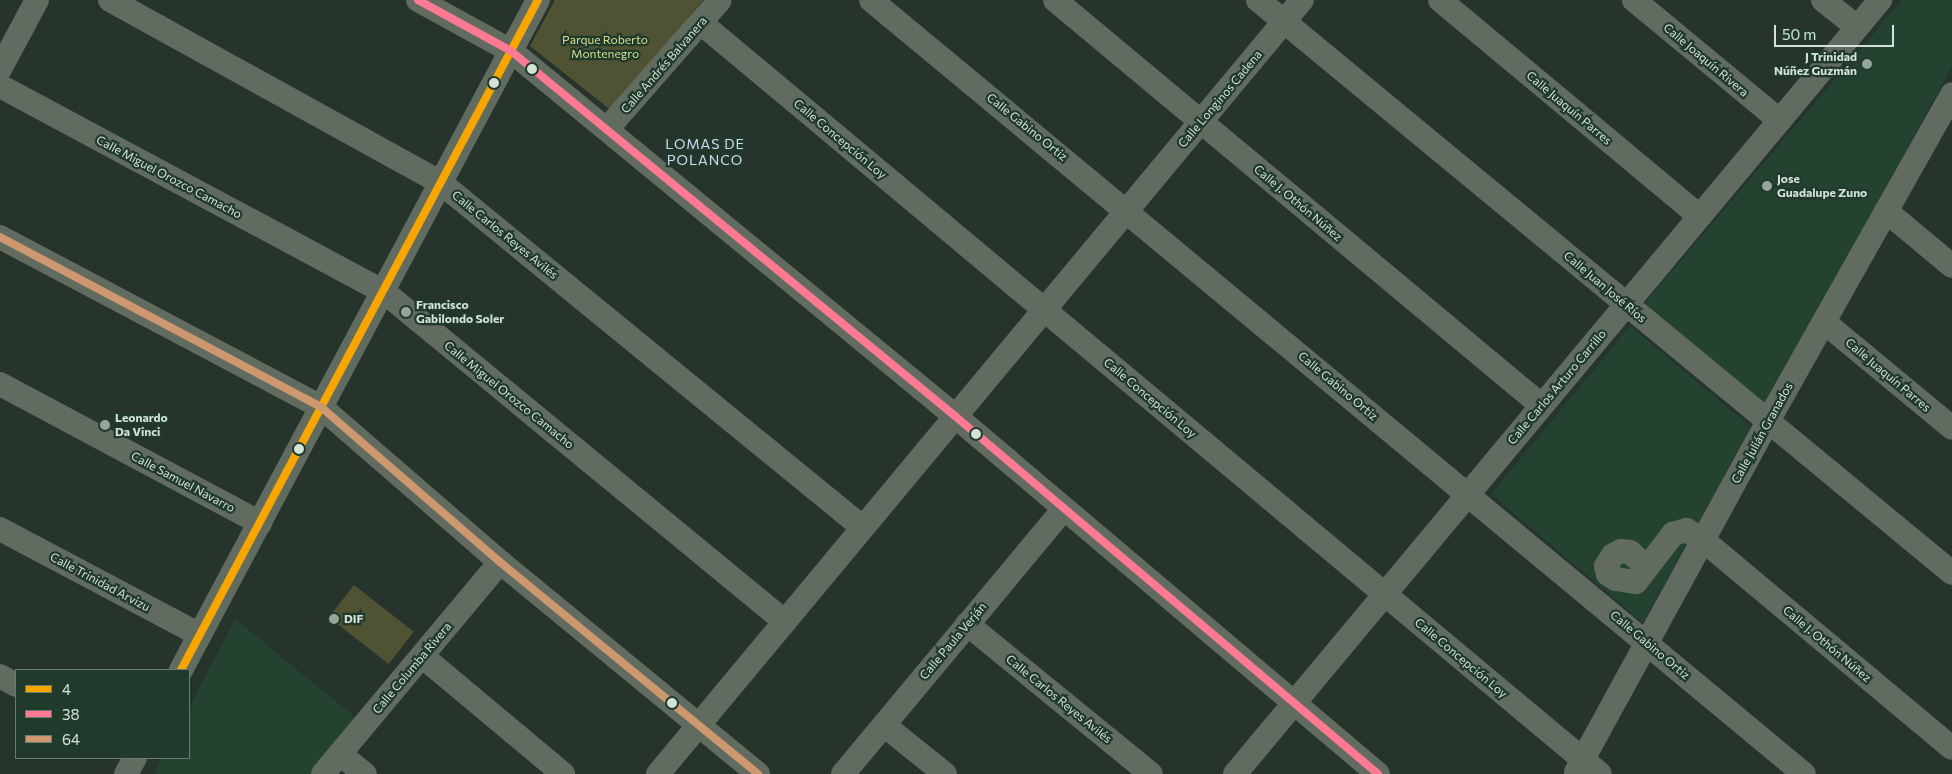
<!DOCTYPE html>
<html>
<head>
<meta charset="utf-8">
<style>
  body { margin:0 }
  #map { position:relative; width:1952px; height:774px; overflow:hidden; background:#26342c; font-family:Commissioner,sans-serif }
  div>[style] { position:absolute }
  .built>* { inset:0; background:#234230 }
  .green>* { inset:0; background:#505333; transform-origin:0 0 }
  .minor>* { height:24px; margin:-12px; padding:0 12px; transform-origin:12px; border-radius:12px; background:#626b5f }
  .bus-1>* { height:8px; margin:-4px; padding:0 4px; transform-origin:4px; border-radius:4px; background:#f7a600 }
  .bus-2>* { height:8px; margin:-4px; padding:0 4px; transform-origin:4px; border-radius:4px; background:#fe7a93 }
  .bus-3>* { height:8px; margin:-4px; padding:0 4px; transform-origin:4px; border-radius:4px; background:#cd976f }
  .dots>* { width:14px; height:14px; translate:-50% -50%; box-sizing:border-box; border:2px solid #203a2b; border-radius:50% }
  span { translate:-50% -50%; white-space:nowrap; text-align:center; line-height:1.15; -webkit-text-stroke:4.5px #203a2b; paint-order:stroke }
  .park-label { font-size:12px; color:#dade93 }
  .poi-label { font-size:12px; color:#d3e2d8; font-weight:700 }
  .right { translate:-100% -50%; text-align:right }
  .left { translate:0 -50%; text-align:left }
  .street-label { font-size:12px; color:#d3e2d8 }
  .neighbourhood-label { font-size:14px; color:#d1dbf7; letter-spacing:1px }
  .legend { position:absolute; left:15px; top:669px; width:175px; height:90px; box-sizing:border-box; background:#203a2b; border:1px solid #687d70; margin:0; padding:6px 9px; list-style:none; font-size:15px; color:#d3e2d8 }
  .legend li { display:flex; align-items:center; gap:10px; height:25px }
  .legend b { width:25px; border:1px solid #687d70 }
  .scale { position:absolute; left:1774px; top:25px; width:120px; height:22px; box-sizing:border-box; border:2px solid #d3e2d8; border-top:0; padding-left:6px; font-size:15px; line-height:18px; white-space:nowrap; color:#d3e2d8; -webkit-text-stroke:4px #203a2b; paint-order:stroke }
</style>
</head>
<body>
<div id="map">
  <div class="built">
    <div style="clip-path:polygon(1902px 0,1952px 0,1952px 67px,1766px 405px,1643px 305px)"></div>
    <div style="clip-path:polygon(1630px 326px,1751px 427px,1643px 623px,1491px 494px)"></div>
    <div style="clip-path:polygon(235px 619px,356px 718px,310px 774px,154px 774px,162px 758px,189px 758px,189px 708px)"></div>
  </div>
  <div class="green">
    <div style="clip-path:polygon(555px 0,703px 0,612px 111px,530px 46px)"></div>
    <div style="left:354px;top:585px;width:76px;height:41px;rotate:38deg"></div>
  </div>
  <div class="minor">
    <div style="left:110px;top:0;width:378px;rotate:28.9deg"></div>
    <div style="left:441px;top:183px;width:544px;rotate:39.25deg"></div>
    <div style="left:418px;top:0;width:106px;rotate:28.7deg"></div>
    <div style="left:511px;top:51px;width:575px;rotate:39.42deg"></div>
    <div style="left:955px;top:416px;width:554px;rotate:40.24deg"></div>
    <div style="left:871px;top:0;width:1212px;rotate:39.68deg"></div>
    <div style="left:1055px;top:0;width:633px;rotate:39.81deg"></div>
    <div style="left:1258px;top:0;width:900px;rotate:39.54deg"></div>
    <div style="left:1440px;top:0;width:337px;rotate:39.8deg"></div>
    <div style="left:1634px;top:0;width:188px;rotate:39.6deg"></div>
    <div style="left:1823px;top:0;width:43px;rotate:38.5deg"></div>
    <div style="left:701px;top:23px;width:1171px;rotate:39.87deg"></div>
    <div style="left:0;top:69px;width:78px;rotate:-61.8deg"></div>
    <div style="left:0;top:86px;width:434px;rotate:28.2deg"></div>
    <div style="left:383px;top:291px;width:519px;rotate:39.45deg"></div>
    <div style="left:607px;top:129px;width:171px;rotate:-48.8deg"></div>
    <div style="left:1886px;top:211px;width:86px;rotate:39.8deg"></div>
    <div style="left:0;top:237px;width:363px;rotate:27.9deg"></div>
    <div style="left:321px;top:407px;width:237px;rotate:40.9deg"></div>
    <div style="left:500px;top:562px;width:334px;rotate:39.4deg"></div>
    <div style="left:1824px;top:322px;width:166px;rotate:39.6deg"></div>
    <div style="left:0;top:384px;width:295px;rotate:28.1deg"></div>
    <div style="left:0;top:529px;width:226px;rotate:27.9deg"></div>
    <div style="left:1647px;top:567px;width:23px;rotate:-139deg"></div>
    <div style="left:1630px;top:552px;width:9px;rotate:-174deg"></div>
    <div style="left:1621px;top:551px;width:9px;rotate:153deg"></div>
    <div style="left:1613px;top:555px;width:13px;rotate:122deg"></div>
    <div style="left:1606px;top:566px;width:8px;rotate:76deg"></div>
    <div style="left:1608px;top:574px;width:9px;rotate:32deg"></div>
    <div style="left:1616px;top:579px;width:20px;rotate:9deg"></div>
    <div style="left:1636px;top:582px;width:61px;rotate:-52.4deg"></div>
    <div style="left:1673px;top:534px;width:14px;rotate:-17deg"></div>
    <div style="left:1686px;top:530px;width:20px;rotate:30deg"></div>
    <div style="left:1703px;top:540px;width:324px;rotate:39.9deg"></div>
    <div style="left:967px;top:624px;width:237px;rotate:39.2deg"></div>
    <div style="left:422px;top:656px;width:184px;rotate:39.9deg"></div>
    <div style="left:181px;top:670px;width:759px;rotate:-61.95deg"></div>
    <div style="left:0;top:676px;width:18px;rotate:29deg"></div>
    <div style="left:884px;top:725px;width:78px;rotate:38.8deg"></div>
    <div style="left:340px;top:754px;width:32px;rotate:39deg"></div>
    <div style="left:1576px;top:772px;width:400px;rotate:-61.3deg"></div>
    <div style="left:1768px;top:421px;width:375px;rotate:-60.6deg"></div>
    <div style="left:126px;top:774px;width:18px;rotate:-61deg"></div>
    <div style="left:323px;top:774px;width:276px;rotate:-50.1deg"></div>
    <div style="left:658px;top:774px;width:1007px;rotate:-50.24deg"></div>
    <div style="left:843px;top:774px;width:345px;rotate:-50.2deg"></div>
    <div style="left:1235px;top:774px;width:1008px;rotate:-50.19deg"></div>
  </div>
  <div class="bus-1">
    <div style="left:181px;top:670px;width:759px;rotate:-61.95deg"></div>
  </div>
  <div class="bus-2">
    <div style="left:418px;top:0;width:106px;rotate:28.7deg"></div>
    <div style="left:511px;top:51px;width:575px;rotate:39.42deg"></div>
    <div style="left:955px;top:416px;width:554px;rotate:40.24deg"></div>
  </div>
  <div class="bus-3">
    <div style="left:0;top:237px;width:363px;rotate:27.9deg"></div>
    <div style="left:321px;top:407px;width:237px;rotate:40.9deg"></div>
    <div style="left:500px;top:562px;width:334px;rotate:39.4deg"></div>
  </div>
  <div class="dots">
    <div style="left:1867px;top:64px;background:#96a59c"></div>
    <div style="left:532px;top:69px;background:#d3e2d8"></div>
    <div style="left:494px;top:83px;background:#d3e2d8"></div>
    <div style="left:1767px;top:186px;background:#96a59c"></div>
    <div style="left:406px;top:312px;background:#96a59c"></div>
    <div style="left:105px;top:425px;background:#96a59c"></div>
    <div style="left:976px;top:434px;background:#d3e2d8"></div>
    <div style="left:299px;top:449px;background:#d3e2d8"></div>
    <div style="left:334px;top:619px;background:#96a59c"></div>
    <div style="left:672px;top:703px;background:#d3e2d8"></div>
  </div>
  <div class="park-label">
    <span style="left:605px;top:47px">Parque Roberto<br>Montenegro</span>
  </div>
  <div class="poi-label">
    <span class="right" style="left:1857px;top:64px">J Trinidad<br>Núñez Guzmán</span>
    <span class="left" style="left:1777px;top:186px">Jose<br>Guadalupe Zuno</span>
    <span class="left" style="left:416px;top:312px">Francisco<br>Gabilondo Soler</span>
    <span class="left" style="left:115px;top:425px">Leonardo<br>Da Vinci</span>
    <span class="left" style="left:344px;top:619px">DIF</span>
  </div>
  <div class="street-label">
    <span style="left:1706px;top:60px;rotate:40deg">Calle Joaquín Rivera</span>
    <span style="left:664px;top:65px;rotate:-49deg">Calle Andrés Balvanera</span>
    <span style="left:1220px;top:99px;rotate:-50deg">Calle Longinos Cadena</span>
    <span style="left:1569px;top:108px;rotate:40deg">Calle Juaquín Parres</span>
    <span style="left:1027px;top:127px;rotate:39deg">Calle Gabino Ortiz</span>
    <span style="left:840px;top:139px;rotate:40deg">Calle Concepción Loy</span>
    <span style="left:169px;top:177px;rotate:28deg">Calle Miguel Orozco Camacho</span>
    <span style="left:1298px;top:203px;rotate:40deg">Calle J. Othón Núñez</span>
    <span style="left:505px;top:235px;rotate:39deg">Calle Carlos Reyes Avilés</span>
    <span style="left:1605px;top:287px;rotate:40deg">Calle Juan José Ríos</span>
    <span style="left:1888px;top:375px;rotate:40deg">Calle Juaquín Parres</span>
    <span style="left:1338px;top:386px;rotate:40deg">Calle Gabino Ortiz</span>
    <span style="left:1557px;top:387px;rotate:-50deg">Calle Carlos Arturo Carrillo</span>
    <span style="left:509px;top:395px;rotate:39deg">Calle Miguel Orozco Camacho</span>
    <span style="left:1150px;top:398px;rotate:40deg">Calle Concepción Loy</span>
    <span style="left:1762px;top:433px;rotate:-61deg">Calle Julián Granados</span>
    <span style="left:183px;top:482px;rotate:28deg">Calle Samuel Navarro</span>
    <span style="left:100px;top:582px;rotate:28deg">Calle Trinidad Arvizu</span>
    <span style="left:953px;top:641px;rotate:-50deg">Calle Paula Verján</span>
    <span style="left:1827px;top:644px;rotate:40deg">Calle J. Othón Núñez</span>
    <span style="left:1650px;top:645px;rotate:40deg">Calle Gabino Ortiz</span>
    <span style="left:1461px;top:658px;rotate:40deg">Calle Concepción Loy</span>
    <span style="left:412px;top:668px;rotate:-50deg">Calle Columba Rivera</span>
    <span style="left:1059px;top:699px;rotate:39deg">Calle Carlos Reyes Avilés</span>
  </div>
  <div class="neighbourhood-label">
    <span style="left:705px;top:152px">LOMAS DE<br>POLANCO</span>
  </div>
  <ul class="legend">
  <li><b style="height:6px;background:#f7a600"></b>4</li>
  <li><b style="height:6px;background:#fe7a93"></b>38</li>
  <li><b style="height:6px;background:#cd976f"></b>64</li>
  </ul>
  <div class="scale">50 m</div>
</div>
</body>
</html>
